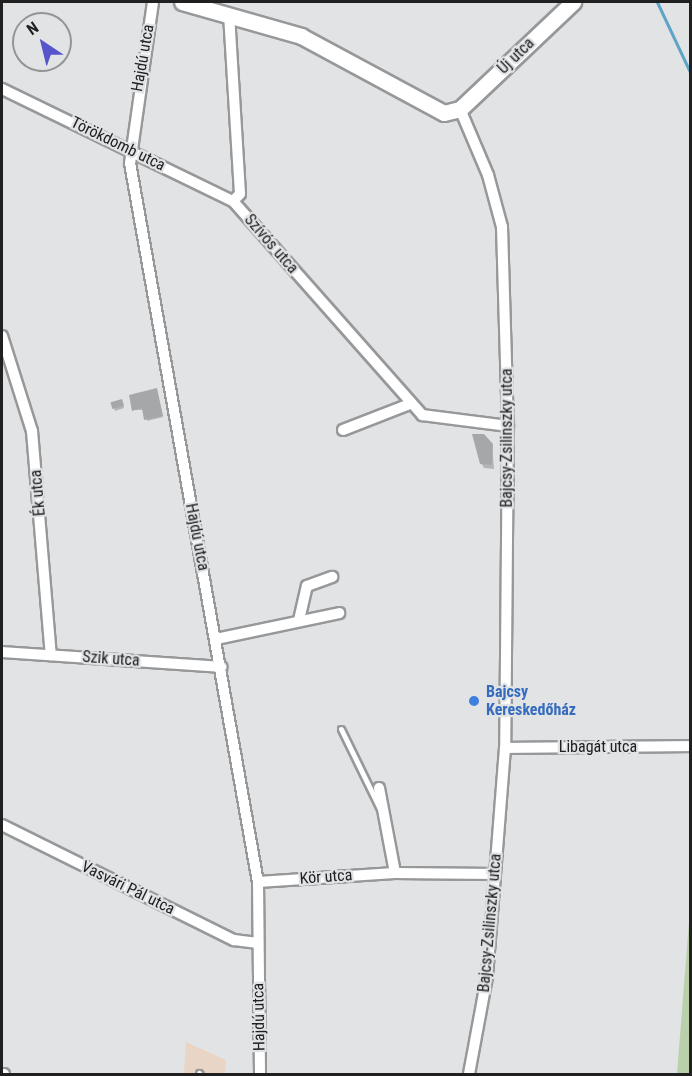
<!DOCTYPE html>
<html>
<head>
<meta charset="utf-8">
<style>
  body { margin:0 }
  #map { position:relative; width:692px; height:1076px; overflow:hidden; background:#e1e3e5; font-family:"Roboto Condensed",sans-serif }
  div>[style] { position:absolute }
  .industrial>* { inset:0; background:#e8d5c5 }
  .green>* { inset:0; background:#b9d1aa }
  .shadow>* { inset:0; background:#0003 }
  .stream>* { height:3px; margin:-1.5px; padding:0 1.5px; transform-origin:1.5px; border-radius:1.5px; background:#5fa3c5 }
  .building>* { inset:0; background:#a5a7a9; transform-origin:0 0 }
  .roads { filter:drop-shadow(2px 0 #96989a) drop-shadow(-2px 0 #96989a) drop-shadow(0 2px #96989a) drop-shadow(0 -2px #96989a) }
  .lane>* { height:5px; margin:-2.5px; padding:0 2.5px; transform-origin:2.5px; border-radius:2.5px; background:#fff }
  .street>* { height:10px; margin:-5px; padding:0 5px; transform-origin:5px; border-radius:5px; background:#fff }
  .secondary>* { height:15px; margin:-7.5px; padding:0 7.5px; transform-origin:7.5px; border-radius:7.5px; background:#fff }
  .dots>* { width:16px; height:16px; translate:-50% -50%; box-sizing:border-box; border:3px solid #e1e3e5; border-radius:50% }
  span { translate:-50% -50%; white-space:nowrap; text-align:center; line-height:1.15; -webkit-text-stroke:4.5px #e1e3e5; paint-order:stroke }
  .street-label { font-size:16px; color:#202021 }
  .shop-label { font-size:16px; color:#366cbe; font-weight:700 }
  .left { translate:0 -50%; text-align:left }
  .frame { position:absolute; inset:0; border:3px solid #202021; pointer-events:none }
  .north { position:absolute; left:12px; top:12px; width:60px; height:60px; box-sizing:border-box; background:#e1e3e5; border:2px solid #949597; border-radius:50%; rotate:325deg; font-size:16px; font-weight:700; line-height:24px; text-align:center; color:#202021 }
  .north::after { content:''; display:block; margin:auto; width:21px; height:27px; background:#5755cc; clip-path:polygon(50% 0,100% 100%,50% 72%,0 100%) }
</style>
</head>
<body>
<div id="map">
  <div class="industrial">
    <div style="clip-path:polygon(186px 1042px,226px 1060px,225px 1074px,184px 1074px)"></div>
  </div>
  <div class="green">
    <div style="clip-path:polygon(690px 909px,690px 1074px,677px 1074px)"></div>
  </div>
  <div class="shadow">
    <div style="clip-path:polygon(157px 392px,163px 417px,147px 421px,144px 410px,134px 410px)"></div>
    <div style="clip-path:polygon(112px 403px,123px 403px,124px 408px,115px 411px)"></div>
    <div style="clip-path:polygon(492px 445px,494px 469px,484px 468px,481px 463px)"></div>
  </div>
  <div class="stream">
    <div style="left:657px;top:2px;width:77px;rotate:64.8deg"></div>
  </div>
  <div class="building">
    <div style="clip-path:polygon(157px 388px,163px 416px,144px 420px,142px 408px,132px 411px,129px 395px)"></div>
    <div style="left:122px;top:399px;width:7px;height:12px;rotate:74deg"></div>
    <div style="clip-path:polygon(472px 434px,484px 434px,493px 444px,492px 465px,480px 464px)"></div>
  </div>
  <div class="roads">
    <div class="lane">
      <div style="left:341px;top:729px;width:89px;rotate:64deg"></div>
      <div style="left:199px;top:1073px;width:1px;rotate:45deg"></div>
    </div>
    <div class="street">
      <div style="left:153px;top:2px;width:163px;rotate:98.1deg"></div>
      <div style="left:130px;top:163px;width:730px;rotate:79.91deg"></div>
      <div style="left:258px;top:882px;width:192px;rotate:89.4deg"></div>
      <div style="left:229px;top:14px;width:180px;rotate:86.5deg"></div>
      <div style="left:240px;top:194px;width:10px;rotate:135deg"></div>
      <div style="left:2px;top:89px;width:257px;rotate:25.9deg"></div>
      <div style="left:233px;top:201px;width:286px;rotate:48.5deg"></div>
      <div style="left:422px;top:415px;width:87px;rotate:7.3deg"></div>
      <div style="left:460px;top:109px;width:72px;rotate:67deg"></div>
      <div style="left:488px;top:175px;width:54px;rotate:74.9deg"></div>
      <div style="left:502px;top:227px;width:199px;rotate:88.3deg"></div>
      <div style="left:508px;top:426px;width:322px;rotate:90.5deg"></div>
      <div style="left:505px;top:748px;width:230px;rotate:94.5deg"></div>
      <div style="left:487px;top:977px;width:99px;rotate:100.5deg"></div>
      <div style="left:2px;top:336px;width:100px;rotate:72.5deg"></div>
      <div style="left:32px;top:431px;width:225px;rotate:85.2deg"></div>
      <div style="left:343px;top:430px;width:72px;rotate:-21.2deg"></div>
      <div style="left:299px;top:620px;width:35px;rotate:-77deg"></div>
      <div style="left:307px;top:586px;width:27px;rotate:-20deg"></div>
      <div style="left:216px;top:639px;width:126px;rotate:-11.9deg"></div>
      <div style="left:2px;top:652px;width:220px;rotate:3.9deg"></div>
      <div style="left:505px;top:748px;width:185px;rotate:-0.6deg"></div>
      <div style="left:379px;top:788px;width:86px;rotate:79.3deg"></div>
      <div style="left:2px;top:825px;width:259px;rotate:26.4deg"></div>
      <div style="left:234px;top:940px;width:24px;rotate:7deg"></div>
      <div style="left:258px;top:882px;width:137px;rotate:-3.8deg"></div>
      <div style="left:395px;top:873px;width:100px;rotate:0.6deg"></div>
      <div style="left:2px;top:1074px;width:2px"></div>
    </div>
    <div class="secondary">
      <div style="left:182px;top:2px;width:124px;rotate:15.9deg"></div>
      <div style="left:301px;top:36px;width:162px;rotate:28.3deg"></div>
      <div style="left:444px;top:113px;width:16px;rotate:-14deg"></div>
      <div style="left:460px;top:109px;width:156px;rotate:-43.4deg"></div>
    </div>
  </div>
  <div class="dots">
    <div style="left:474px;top:701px;background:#3f7fe0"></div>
  </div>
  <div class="street-label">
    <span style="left:516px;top:56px;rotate:-44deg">Új utca</span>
    <span style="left:143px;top:58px;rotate:-80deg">Hajdú utca</span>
    <span style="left:118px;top:144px;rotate:26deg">Törökdomb utca</span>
    <span style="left:271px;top:244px;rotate:49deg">Szívós utca</span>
    <span style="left:507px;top:438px;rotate:-90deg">Bajcsy-Zsilinszky utca</span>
    <span style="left:38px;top:493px;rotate:-95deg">Ék utca</span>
    <span style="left:197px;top:537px;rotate:79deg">Hajdú utca</span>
    <span style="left:111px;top:659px;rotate:4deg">Szik utca</span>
    <span style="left:598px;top:747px">Libagát utca</span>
    <span style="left:326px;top:877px;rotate:-4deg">Kör utca</span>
    <span style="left:128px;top:888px;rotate:26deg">Vasvári Pál utca</span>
    <span style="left:490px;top:923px;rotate:-85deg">Bajcsy-Zsilinszky utca</span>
    <span style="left:259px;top:1017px;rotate:-91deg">Hajdú utca</span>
  </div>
  <div class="shop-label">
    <span class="left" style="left:486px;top:701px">Bajcsy<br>Kereskedőház</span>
  </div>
  <div class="frame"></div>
  <div class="north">N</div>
</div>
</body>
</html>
